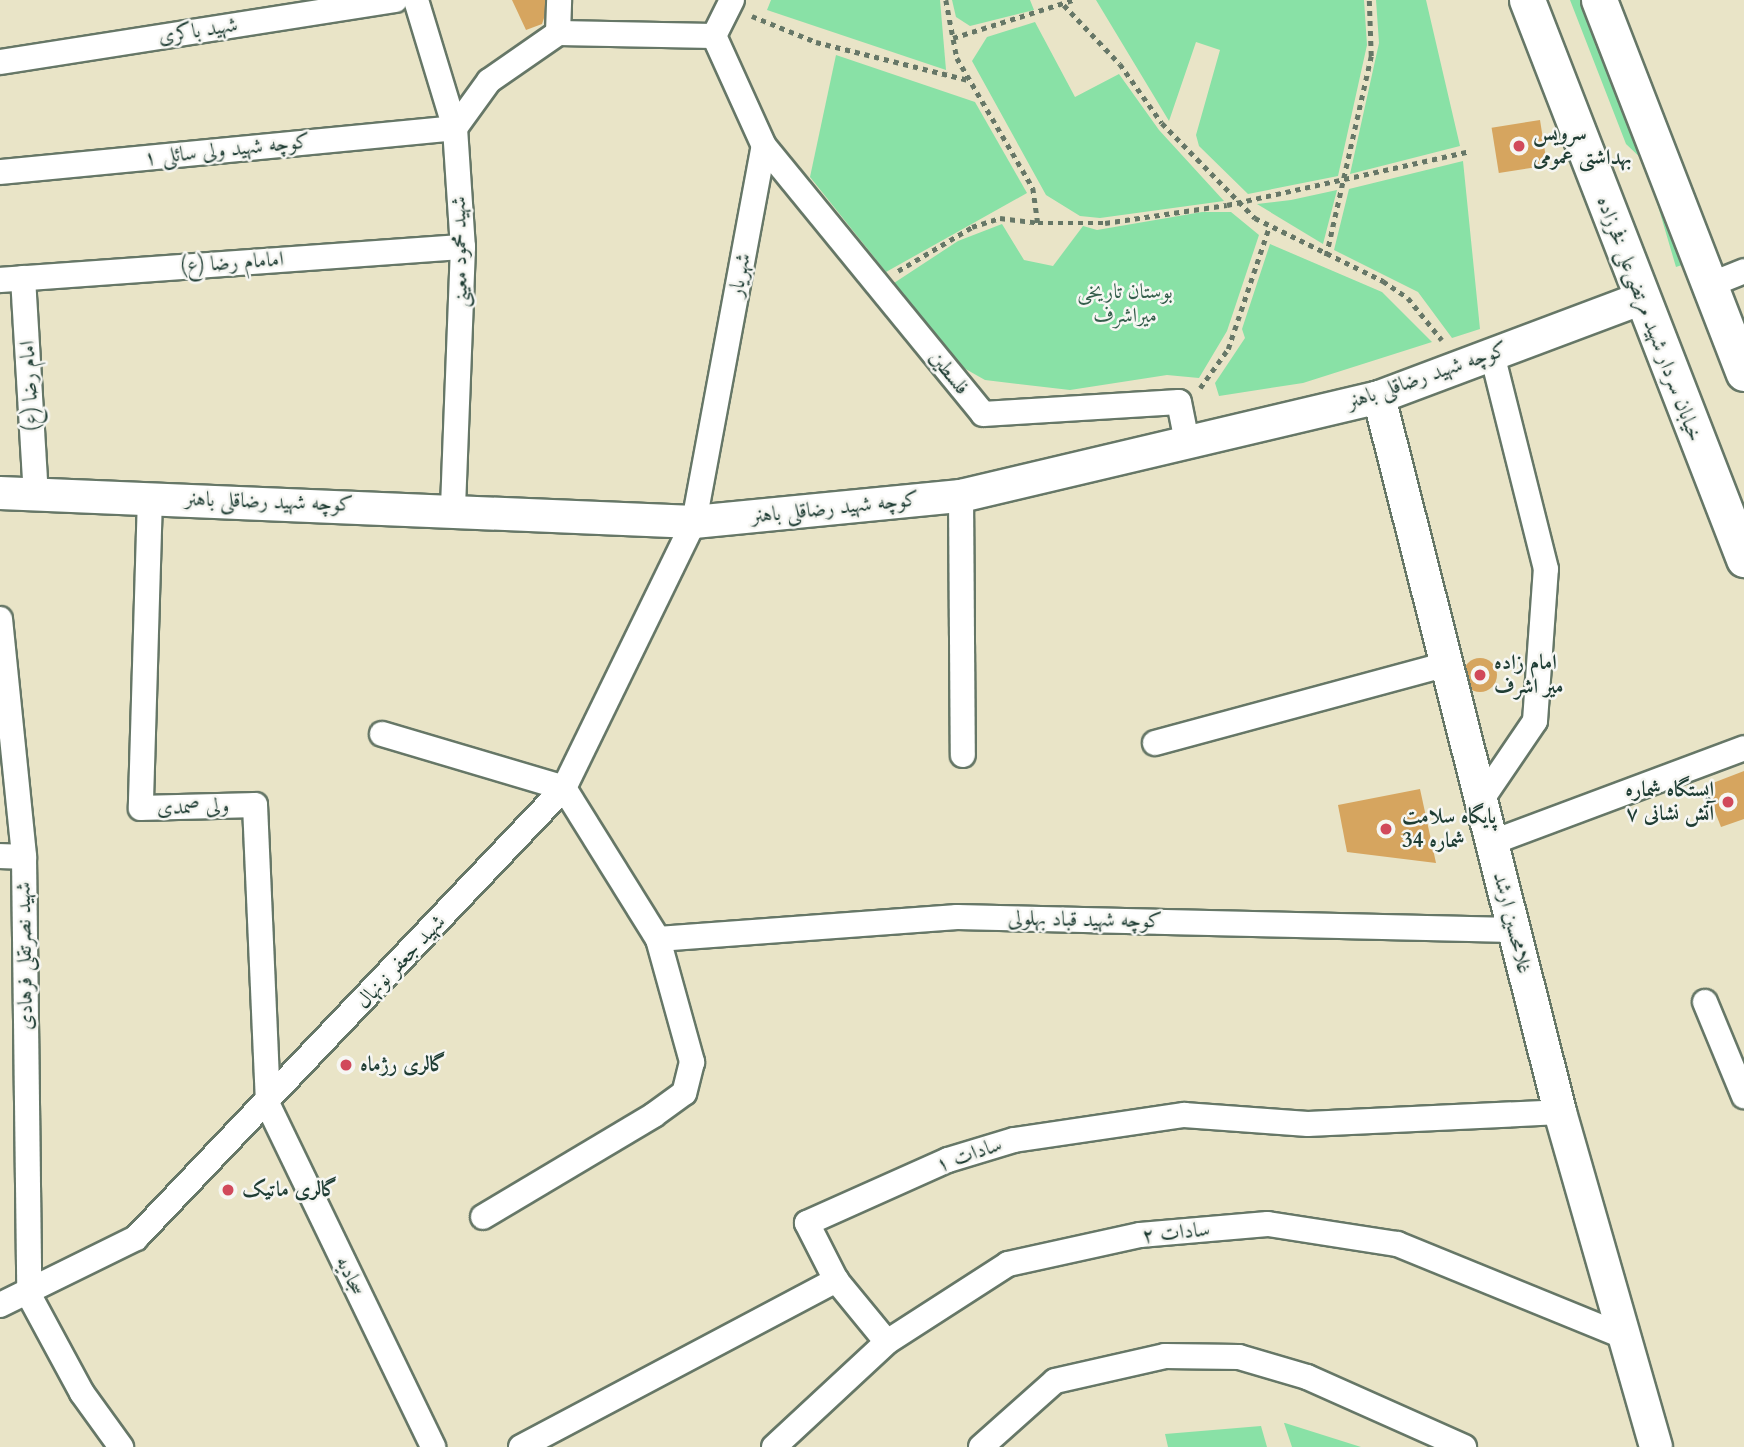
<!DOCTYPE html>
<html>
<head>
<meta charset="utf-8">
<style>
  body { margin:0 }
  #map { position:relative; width:1744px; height:1447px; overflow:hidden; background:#e9e4c7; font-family:Cardo,Amiri,serif }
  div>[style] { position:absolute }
  .green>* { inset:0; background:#89e1a6 }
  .building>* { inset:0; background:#d6a55f; transform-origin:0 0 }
  .round { border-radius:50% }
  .path>* { height:4.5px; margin-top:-2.25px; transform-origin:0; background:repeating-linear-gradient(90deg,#667767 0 5px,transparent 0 10px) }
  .roads { filter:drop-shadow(2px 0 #667767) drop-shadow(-2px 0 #667767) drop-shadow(0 2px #667767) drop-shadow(0 -2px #667767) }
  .minor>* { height:24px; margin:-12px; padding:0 12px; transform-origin:12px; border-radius:12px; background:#fff }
  .tertiary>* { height:32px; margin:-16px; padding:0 16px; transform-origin:16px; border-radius:16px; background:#fff }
  .secondary>* { height:35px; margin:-17.5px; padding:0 17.5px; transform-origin:17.5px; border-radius:17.5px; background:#fff }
  .dots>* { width:19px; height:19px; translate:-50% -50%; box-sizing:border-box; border:4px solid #f6f6f2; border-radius:50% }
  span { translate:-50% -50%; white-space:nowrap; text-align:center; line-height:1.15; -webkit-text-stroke:5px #f6f6f2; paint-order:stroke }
  .street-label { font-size:21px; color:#1f3d34 }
  .poi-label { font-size:21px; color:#1f3d34; font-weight:700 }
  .left { translate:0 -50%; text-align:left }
  .right { translate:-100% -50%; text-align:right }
  .park-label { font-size:21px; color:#345e4b }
</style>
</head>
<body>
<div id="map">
  <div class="green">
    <div style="clip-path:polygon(771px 0,940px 0,946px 70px,767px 10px)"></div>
    <div style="clip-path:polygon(952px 0,1030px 0,1034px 10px,970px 26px,956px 17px)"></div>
    <div style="clip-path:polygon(1096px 0,1364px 0,1367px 45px,1338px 176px,1248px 194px,1199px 146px,1196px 135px,1220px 50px,1196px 42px,1169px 121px)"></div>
    <div style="clip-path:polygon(1376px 0,1426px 0,1460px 146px,1350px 174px,1379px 43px)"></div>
    <div style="clip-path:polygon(1570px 0,1585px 0,1668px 214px,1682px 265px,1676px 267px,1645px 162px,1626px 144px)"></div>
    <div style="clip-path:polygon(1035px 22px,1075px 97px,1119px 74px,1159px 130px,1224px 201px,1100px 218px,1080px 216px,1046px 195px,972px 61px,987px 37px)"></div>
    <div style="clip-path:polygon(836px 55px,975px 102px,1027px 193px,886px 272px,810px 177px)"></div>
    <div style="clip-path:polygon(1463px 161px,1480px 329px,1452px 338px,1418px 292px,1334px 250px,1349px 189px)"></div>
    <div style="clip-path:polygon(1337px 190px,1323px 244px,1257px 204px,1291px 200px)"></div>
    <div style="clip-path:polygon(1202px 212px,1231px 212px,1259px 235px,1227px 331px,1199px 378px,1167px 375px,1070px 390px,985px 380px,962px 367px,894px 283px,958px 241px,1002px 224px,1024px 260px,1053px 266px,1083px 226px,1097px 230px)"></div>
    <div style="clip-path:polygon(1270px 244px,1382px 292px,1432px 342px,1303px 383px,1219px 396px,1215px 383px,1245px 338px,1242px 329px)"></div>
    <div style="clip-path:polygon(1284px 1423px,1285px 1423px,1361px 1447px,1292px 1447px)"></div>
    <div style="clip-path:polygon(1261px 1426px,1267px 1447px,1168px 1447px,1165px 1434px)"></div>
  </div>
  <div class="building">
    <div style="clip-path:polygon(512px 0,550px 0,542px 24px,526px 30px)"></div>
    <div style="left:1540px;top:120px;width:46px;height:49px;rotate:81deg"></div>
    <div class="round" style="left:1463px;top:658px;width:34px;height:34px"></div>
    <div style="clip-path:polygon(1744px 771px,1744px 819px,1721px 827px,1705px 786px)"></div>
    <div style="clip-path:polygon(1420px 789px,1436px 863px,1347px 852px,1338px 805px)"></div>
  </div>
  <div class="path">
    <div style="left:946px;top:0;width:59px;rotate:79.3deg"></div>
    <div style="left:957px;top:58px;width:151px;rotate:59.7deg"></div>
    <div style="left:1033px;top:188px;width:35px;rotate:82deg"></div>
    <div style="left:1038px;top:223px;width:67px"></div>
    <div style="left:1105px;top:223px;width:123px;rotate:-8.4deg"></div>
    <div style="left:1227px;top:205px;width:246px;rotate:-12.5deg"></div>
    <div style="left:1064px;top:5px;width:81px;rotate:46.5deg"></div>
    <div style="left:1120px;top:64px;width:72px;rotate:54.6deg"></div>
    <div style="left:1162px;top:123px;width:133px;rotate:45.6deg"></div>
    <div style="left:1255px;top:218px;width:143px;rotate:26.2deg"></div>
    <div style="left:1383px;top:281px;width:30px;rotate:34deg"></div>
    <div style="left:1408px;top:298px;width:54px;rotate:51deg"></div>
    <div style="left:752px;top:16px;width:69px;rotate:22.1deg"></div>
    <div style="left:816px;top:42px;width:157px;rotate:14deg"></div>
    <div style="left:953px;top:38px;width:126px;rotate:-17.6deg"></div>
    <div style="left:1326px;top:256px;width:205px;rotate:-77.3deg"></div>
    <div style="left:1371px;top:56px;width:56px;rotate:-92deg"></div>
    <div style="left:898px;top:271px;width:86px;rotate:-30.7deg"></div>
    <div style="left:972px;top:227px;width:29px;rotate:-18deg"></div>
    <div style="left:1000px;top:218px;width:38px;rotate:7deg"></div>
    <div style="left:1200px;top:388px;width:48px;rotate:-54.3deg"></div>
    <div style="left:1228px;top:349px;width:129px;rotate:-71.4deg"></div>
  </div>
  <div class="roads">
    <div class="minor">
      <div style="left:416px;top:0;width:134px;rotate:73.1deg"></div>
      <div style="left:455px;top:128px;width:119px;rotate:86.2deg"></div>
      <div style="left:463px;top:247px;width:262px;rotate:92.2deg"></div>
      <div style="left:558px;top:33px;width:33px;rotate:-88deg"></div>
      <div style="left:714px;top:36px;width:40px;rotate:-63.4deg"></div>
      <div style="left:0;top:62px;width:400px;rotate:-8.9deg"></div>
      <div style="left:764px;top:146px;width:346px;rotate:50.7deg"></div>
      <div style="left:983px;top:414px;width:196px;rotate:-3.5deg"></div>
      <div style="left:1179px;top:402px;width:41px;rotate:78.7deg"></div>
      <div style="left:0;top:172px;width:457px;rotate:-5.5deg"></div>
      <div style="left:455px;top:128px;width:58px;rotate:-54.1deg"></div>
      <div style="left:489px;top:81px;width:84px;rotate:-34.8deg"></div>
      <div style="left:558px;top:33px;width:156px;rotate:1.1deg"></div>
      <div style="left:23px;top:278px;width:216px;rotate:86.6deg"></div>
      <div style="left:0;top:280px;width:464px;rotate:-4.1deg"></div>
      <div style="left:1710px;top:285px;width:37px;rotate:-22deg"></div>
      <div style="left:961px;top:496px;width:259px;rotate:89.6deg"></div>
      <div style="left:150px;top:497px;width:311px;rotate:91.7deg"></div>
      <div style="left:141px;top:808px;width:114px;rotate:-1.5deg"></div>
      <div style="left:255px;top:805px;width:300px;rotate:87.5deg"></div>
      <div style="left:268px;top:1105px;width:380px;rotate:64.2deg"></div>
      <div style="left:0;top:619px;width:239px;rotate:84.2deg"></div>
      <div style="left:24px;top:857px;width:438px;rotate:89.3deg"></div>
      <div style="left:29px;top:1295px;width:111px;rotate:61.6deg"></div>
      <div style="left:82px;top:1393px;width:67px;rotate:54.2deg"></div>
      <div style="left:382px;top:734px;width:190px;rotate:16.5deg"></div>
      <div style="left:564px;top:788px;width:178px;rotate:58.1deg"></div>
      <div style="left:658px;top:939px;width:128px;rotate:74.5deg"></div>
      <div style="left:692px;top:1062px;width:32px;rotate:104deg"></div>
      <div style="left:684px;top:1093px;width:37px;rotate:144deg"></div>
      <div style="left:654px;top:1115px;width:199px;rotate:149.2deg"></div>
      <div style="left:1155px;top:743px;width:302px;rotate:-15.1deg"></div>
      <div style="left:1482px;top:799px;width:94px;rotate:-55.8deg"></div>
      <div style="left:1535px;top:721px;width:152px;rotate:-85.9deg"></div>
      <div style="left:1546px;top:569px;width:222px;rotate:-104.1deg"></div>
      <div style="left:1493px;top:842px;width:268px;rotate:-20.5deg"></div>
      <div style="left:0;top:856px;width:24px;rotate:2deg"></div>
      <div style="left:658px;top:939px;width:300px;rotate:-4.2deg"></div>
      <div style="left:957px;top:917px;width:556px;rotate:1.34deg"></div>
      <div style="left:1705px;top:1002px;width:102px;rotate:67.5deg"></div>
      <div style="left:836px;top:1280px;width:80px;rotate:50.6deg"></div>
      <div style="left:0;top:1305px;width:152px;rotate:-26.2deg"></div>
      <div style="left:136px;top:1238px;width:621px;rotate:-46.44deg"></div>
      <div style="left:564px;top:788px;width:296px;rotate:-64deg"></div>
      <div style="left:694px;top:522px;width:382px;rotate:-79.5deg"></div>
      <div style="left:764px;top:146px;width:121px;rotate:-114.4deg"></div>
      <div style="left:521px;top:1447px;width:357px;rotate:-27.9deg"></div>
      <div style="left:836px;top:1280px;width:64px;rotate:-117deg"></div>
      <div style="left:807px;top:1223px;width:154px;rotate:-24.1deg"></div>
      <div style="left:948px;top:1160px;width:69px;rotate:-16.9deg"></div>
      <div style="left:1014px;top:1140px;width:172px;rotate:-8.4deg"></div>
      <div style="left:1184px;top:1115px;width:124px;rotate:4.2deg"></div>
      <div style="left:1308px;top:1124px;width:252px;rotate:-2.7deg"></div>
      <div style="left:774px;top:1447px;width:154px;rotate:-42.9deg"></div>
      <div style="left:887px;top:1342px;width:144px;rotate:-32.8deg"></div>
      <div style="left:1008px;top:1264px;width:135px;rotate:-12.4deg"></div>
      <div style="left:1140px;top:1235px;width:128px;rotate:-4.9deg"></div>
      <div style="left:1268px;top:1224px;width:131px;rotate:8.8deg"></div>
      <div style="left:1397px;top:1244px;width:246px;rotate:22.2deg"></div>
      <div style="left:981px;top:1447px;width:99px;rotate:-41.7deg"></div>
      <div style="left:1055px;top:1381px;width:113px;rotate:-12.8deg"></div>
      <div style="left:1165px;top:1356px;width:74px;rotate:0.8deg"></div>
      <div style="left:1239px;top:1357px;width:71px;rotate:16.4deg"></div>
      <div style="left:1307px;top:1377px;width:172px;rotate:24deg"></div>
    </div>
    <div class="tertiary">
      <div style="left:1379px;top:397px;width:738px;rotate:75.79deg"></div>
      <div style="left:1560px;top:1112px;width:348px;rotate:74deg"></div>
      <div style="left:0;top:493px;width:695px;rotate:2.39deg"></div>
      <div style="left:694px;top:522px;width:268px;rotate:-5.6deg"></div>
      <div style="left:961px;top:496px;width:430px;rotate:-13.3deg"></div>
      <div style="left:1379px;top:397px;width:279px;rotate:-20.6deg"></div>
    </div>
    <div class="secondary">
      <div style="left:1527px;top:0;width:600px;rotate:68.78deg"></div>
      <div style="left:1599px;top:0;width:400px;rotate:68.8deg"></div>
    </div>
  </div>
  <div class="dots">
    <div style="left:1519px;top:146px;background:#d1495b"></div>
    <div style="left:1480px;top:675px;background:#d1495b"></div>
    <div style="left:1728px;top:802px;background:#d1495b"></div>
    <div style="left:1386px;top:829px;background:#d1495b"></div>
    <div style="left:346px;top:1065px;background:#d1495b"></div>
    <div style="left:228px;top:1190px;background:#d1495b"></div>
  </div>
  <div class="street-label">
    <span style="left:198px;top:31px;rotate:-9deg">شهید باکری</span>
    <span style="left:227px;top:150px;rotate:-6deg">کوچه شهید ولی سائلی ۱</span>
    <span style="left:460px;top:252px;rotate:-91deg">شهید محمود معینی</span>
    <span style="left:232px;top:263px;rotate:-4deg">امامام رضا (ع)</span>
    <span style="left:740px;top:275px;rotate:-79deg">شهریار</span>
    <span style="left:1649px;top:319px;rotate:69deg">خیابان سردار شهید مرتضی‌علی فخرزاده</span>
    <span style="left:949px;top:373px;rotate:51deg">فلسطین</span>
    <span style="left:1427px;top:376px;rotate:-19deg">کوچه شهید رضاقلی باهنر</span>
    <span style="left:30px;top:386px;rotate:-93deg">امام رضا (ع)</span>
    <span style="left:269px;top:502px;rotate:2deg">کوچه شهید رضاقلی باهنر</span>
    <span style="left:835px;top:508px;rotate:-6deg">کوچه شهید رضاقلی باهنر</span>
    <span style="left:193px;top:807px;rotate:-2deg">ولی صمدی</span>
    <span style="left:1085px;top:920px;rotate:1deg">کوچه شهید قباد بهلولی</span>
    <span style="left:1512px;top:923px;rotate:76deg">غلامحسین ارشد</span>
    <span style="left:25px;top:956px;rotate:-91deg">شهید نصرتقلی فرهادی</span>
    <span style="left:401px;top:962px;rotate:-47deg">شهید جعفر نونهال</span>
    <span style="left:969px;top:1155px;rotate:-19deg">سادات ۱</span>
    <span style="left:1176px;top:1233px;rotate:-6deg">سادات ۲</span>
    <span style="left:350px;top:1276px;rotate:64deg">سجادیه</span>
  </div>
  <div class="poi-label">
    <span class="left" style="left:1533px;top:146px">سرویس<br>بهداشتی عمومی</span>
    <span class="left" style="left:1494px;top:675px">امام زاده<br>میر اشرف</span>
    <span class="right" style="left:1714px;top:802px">ایستگاه شماره<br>۷ آتش نشانی</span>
    <span class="left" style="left:1402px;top:829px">پایگاه سلامت<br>شماره 34</span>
    <span class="left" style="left:360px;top:1065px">گالری رژماه</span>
    <span class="left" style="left:242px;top:1190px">گالری ماتیک</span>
  </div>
  <div class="park-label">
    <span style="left:1125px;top:304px">بوستان تاریخی<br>میراشرف</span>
  </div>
</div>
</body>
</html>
